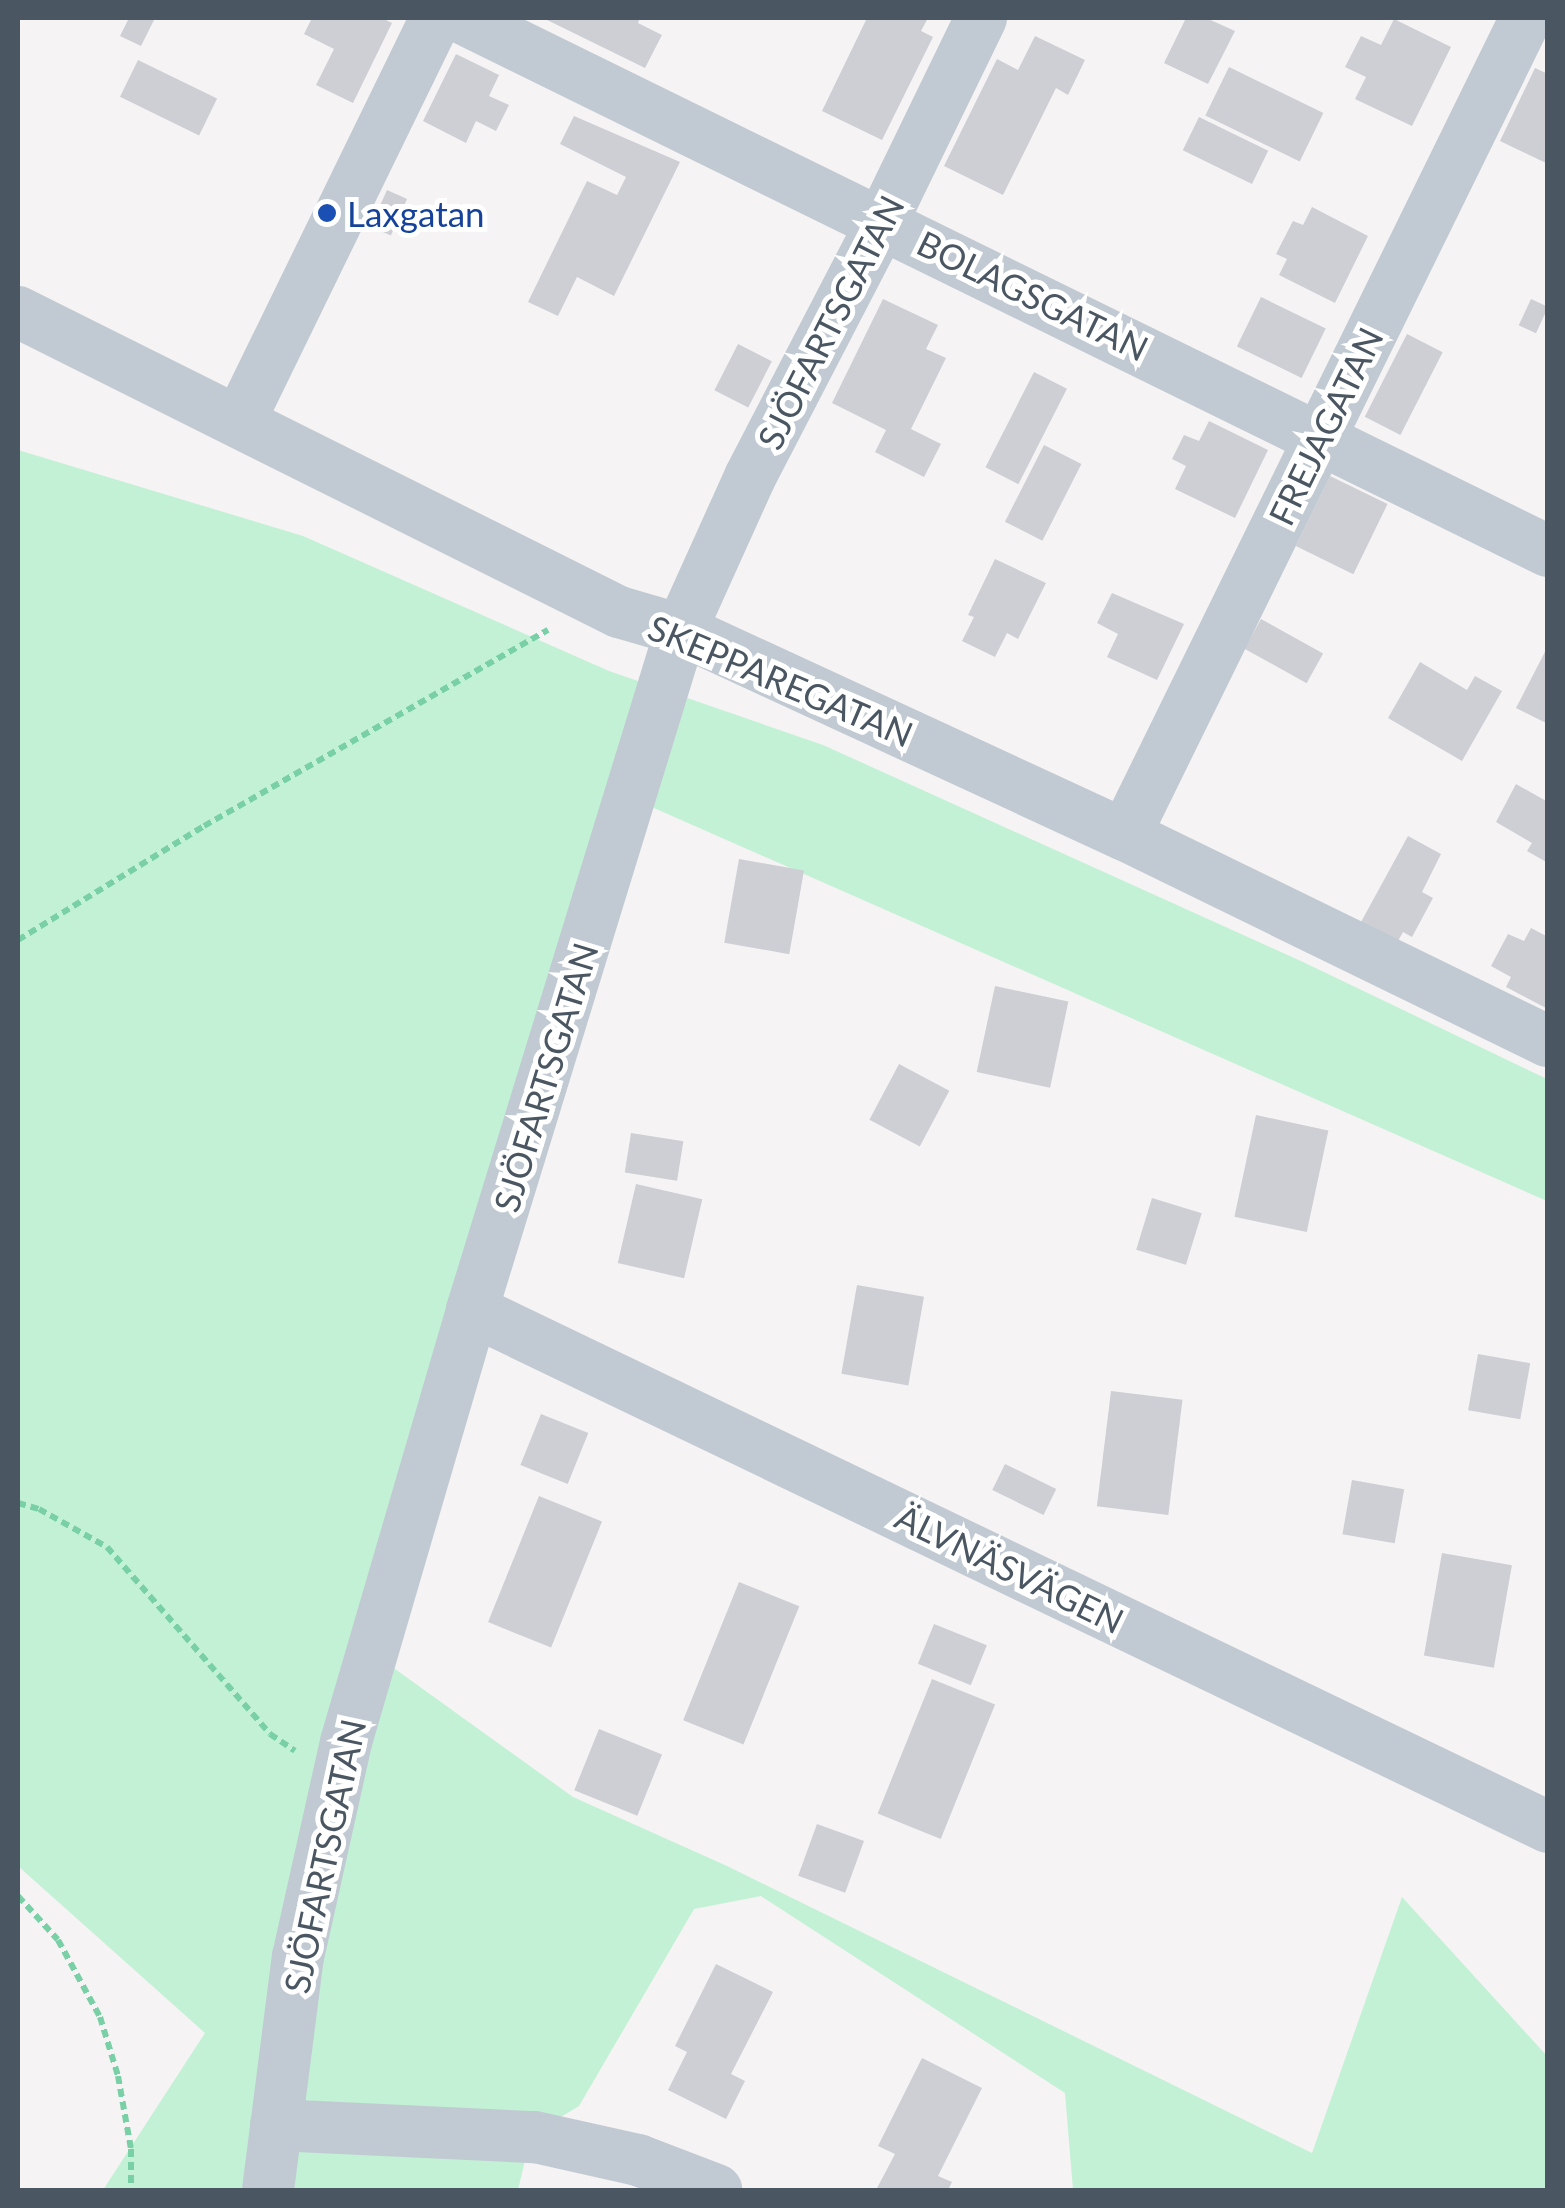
<!DOCTYPE html>
<html>
<head>
<meta charset="utf-8">
<style>
  body { margin:0 }
  #map { position:relative; width:1565px; height:2208px; overflow:hidden; background:#f5f3f3; font-family:Lato,sans-serif }
  div>[style] { position:absolute }
  .green>* { inset:0; background:#c3f1d5 }
  .building>* { inset:0; background:#cdcfd5; transform-origin:0 0 }
  .path>* { height:6px; margin-top:-3px; transform-origin:0; background:repeating-linear-gradient(90deg,#7ad0a6 0 8px,transparent 0 13px) }
  .minor>* { height:52px; margin:-26px; padding:0 26px; transform-origin:26px; border-radius:26px; background:#c1cad2 }
  .dots>* { width:28px; height:28px; translate:-50% -50%; box-sizing:border-box; border:5px solid #fff; border-radius:50% }
  span { translate:-50% -50%; white-space:nowrap; text-align:center; line-height:1.15; -webkit-text-stroke:10px #fff; paint-order:stroke }
  .transit-label { font-size:35px; color:#164399 }
  .left { translate:0 -50%; text-align:left }
  .street-label { font-size:35px; color:#4a5661 }
  .frame { position:absolute; inset:0; border:20px solid #4a5661; pointer-events:none }
</style>
</head>
<body>
<div id="map">
  <div class="green">
    <div style="clip-path:polygon(18px 450px,303px 536px,609px 671px,823px 745px,1303px 962px,1547px 1079px,1547px 1201px,629px 797px,370px 1651px,573px 1797px,727px 1866px,1312px 2153px,1402px 1897px,1547px 2056px,1547px 2190px,1073px 2190px,1065px 2093px,761px 1896px,694px 1909px,579px 2106px,531px 2135px,518px 2190px,103px 2190px,205px 2033px,18px 1866px)"></div>
  </div>
  <div class="building">
    <div style="clip-path:polygon(129px 18px,155px 18px,141px 46px,120px 36px)"></div>
    <div style="clip-path:polygon(312px 18px,382px 18px,392px 23px,353px 103px,316px 85px,334px 49px,304px 34px)"></div>
    <div style="clip-path:polygon(543px 18px,640px 18px,638px 23px,662px 35px,645px 68px)"></div>
    <div style="clip-path:polygon(867px 18px,928px 18px,921px 31px,933px 37px,882px 140px,822px 111px)"></div>
    <div style="clip-path:polygon(1186px 18px,1206px 18px,1235px 31px,1208px 84px,1164px 63px)"></div>
    <div style="clip-path:polygon(1394px 19px,1451px 47px,1412px 126px,1355px 99px,1366px 77px,1345px 67px,1361px 36px,1381px 45px)"></div>
    <div style="clip-path:polygon(1035px 36px,1085px 60px,1068px 95px,1056px 88px,1003px 195px,944px 166px,997px 59px,1018px 70px)"></div>
    <div style="clip-path:polygon(456px 54px,499px 75px,489px 96px,509px 105px,496px 131px,476px 121px,466px 143px,423px 121px)"></div>
    <div style="left:138px;top:60px;width:88px;height:41px;rotate:26deg"></div>
    <div style="left:1229px;top:67px;width:105px;height:54px;rotate:26deg"></div>
    <div style="clip-path:polygon(1535px 68px,1548px 74px,1548px 164px,1500px 141px)"></div>
    <div style="clip-path:polygon(574px 116px,680px 162px,614px 296px,577px 277px,558px 316px,528px 302px,587px 181px,617px 195px,626px 177px,560px 144px)"></div>
    <div style="left:1199px;top:117px;width:77px;height:37px;rotate:26deg"></div>
    <div style="left:387px;top:190px;width:22px;height:40px;rotate:24deg"></div>
    <div style="clip-path:polygon(1312px 207px,1368px 236px,1335px 303px,1279px 275px,1287px 259px,1276px 254px,1293px 221px,1303px 225px)"></div>
    <div style="left:1261px;top:297px;width:72px;height:55px;rotate:26deg"></div>
    <div style="clip-path:polygon(883px 299px,938px 325px,926px 349px,946px 358px,911px 429px,941px 444px,924px 477px,875px 452px,886px 430px,832px 403px)"></div>
    <div style="left:1531px;top:299px;width:19px;height:29px;rotate:25deg"></div>
    <div style="left:1407px;top:334px;width:40px;height:93px;rotate:27deg"></div>
    <div style="left:738px;top:344px;width:38px;height:52px;rotate:27deg"></div>
    <div style="left:1034px;top:372px;width:37px;height:107px;rotate:27deg"></div>
    <div style="clip-path:polygon(1209px 421px,1268px 450px,1235px 518px,1175px 489px,1186px 466px,1172px 459px,1184px 435px,1199px 441px)"></div>
    <div style="left:1044px;top:445px;width:42px;height:86px;rotate:27deg"></div>
    <div style="left:1330px;top:476px;width:64px;height:78px;rotate:26deg"></div>
    <div style="clip-path:polygon(995px 559px,1046px 583px,1018px 639px,1007px 633px,995px 657px,962px 641px,974px 617px,968px 615px)"></div>
    <div style="clip-path:polygon(1112px 593px,1184px 624px,1157px 680px,1107px 657px,1118px 634px,1097px 623px)"></div>
    <div style="left:1261px;top:619px;width:71px;height:34px;rotate:29deg"></div>
    <div style="clip-path:polygon(1548px 646px,1548px 724px,1516px 708px)"></div>
    <div style="clip-path:polygon(1420px 662px,1467px 690px,1475px 676px,1502px 691px,1462px 761px,1388px 718px)"></div>
    <div style="clip-path:polygon(1516px 784px,1548px 802px,1548px 863px,1527px 851px,1532px 843px,1496px 822px)"></div>
    <div style="clip-path:polygon(1408px 836px,1441px 854px,1422px 892px,1433px 898px,1412px 937px,1403px 932px,1398px 941px,1361px 922px)"></div>
    <div style="left:739px;top:859px;width:66px;height:85px;rotate:10deg"></div>
    <div style="clip-path:polygon(1531px 928px,1548px 937px,1546px 1008px,1506px 987px,1511px 977px,1491px 966px,1508px 934px,1524px 941px)"></div>
    <div style="left:995px;top:986px;width:75px;height:88px;rotate:12deg"></div>
    <div style="left:899px;top:1064px;width:57px;height:63px;rotate:28deg"></div>
    <div style="left:1256px;top:1115px;width:74px;height:104px;rotate:12deg"></div>
    <div style="left:631px;top:1133px;width:53px;height:40px;rotate:9deg"></div>
    <div style="left:636px;top:1184px;width:68px;height:81px;rotate:13deg"></div>
    <div style="left:1152px;top:1198px;width:52px;height:54px;rotate:17deg"></div>
    <div style="left:857px;top:1285px;width:68px;height:90px;rotate:10deg"></div>
    <div style="left:1478px;top:1354px;width:53px;height:57px;rotate:10deg"></div>
    <div style="left:1111px;top:1391px;width:72px;height:116px;rotate:7deg"></div>
    <div style="left:541px;top:1414px;width:51px;height:55px;rotate:22deg"></div>
    <div style="left:1005px;top:1464px;width:57px;height:29px;rotate:26deg"></div>
    <div style="left:1352px;top:1480px;width:53px;height:55px;rotate:10deg"></div>
    <div style="left:539px;top:1496px;width:68px;height:136px;rotate:22deg"></div>
    <div style="left:1442px;top:1553px;width:71px;height:104px;rotate:10deg"></div>
    <div style="left:739px;top:1582px;width:65px;height:149px;rotate:22deg"></div>
    <div style="left:934px;top:1624px;width:57px;height:43px;rotate:22deg"></div>
    <div style="left:932px;top:1679px;width:68px;height:145px;rotate:22deg"></div>
    <div style="left:599px;top:1729px;width:68px;height:66px;rotate:22deg"></div>
    <div style="left:817px;top:1824px;width:50px;height:55px;rotate:20deg"></div>
    <div style="clip-path:polygon(716px 1964px,773px 1992px,731px 2074px,745px 2081px,726px 2119px,668px 2090px,687px 2052px,675px 2046px)"></div>
    <div style="clip-path:polygon(922px 2058px,982px 2088px,938px 2176px,952px 2182px,948px 2190px,876px 2190px,895px 2154px,878px 2146px)"></div>
  </div>
  <div class="path">
    <div style="left:18px;top:940px;width:218px;rotate:-31.5deg"></div>
    <div style="left:204px;top:826px;width:396px;rotate:-29.7deg"></div>
    <div style="left:18px;top:1503px;width:22px;rotate:16deg"></div>
    <div style="left:39px;top:1509px;width:78px;rotate:29.2deg"></div>
    <div style="left:107px;top:1547px;width:248px;rotate:48.9deg"></div>
    <div style="left:270px;top:1734px;width:30px;rotate:34deg"></div>
    <div style="left:18px;top:1896px;width:59px;rotate:47.7deg"></div>
    <div style="left:58px;top:1940px;width:88px;rotate:61.4deg"></div>
    <div style="left:100px;top:2017px;width:62px;rotate:73deg"></div>
    <div style="left:118px;top:2076px;width:74px;rotate:79.9deg"></div>
    <div style="left:131px;top:2149px;width:41px;rotate:90deg"></div>
  </div>
  <div class="minor">
    <div style="left:462px;top:18px;width:1210px;rotate:26.14deg"></div>
    <div style="left:18px;top:312px;width:672px;rotate:26.53deg"></div>
    <div style="left:619px;top:612px;width:65px;rotate:16.2deg"></div>
    <div style="left:681px;top:630px;width:489px;rotate:24.8deg"></div>
    <div style="left:1125px;top:835px;width:470px;rotate:26deg"></div>
    <div style="left:239px;top:422px;width:449px;rotate:-64deg"></div>
    <div style="left:1125px;top:835px;width:910px;rotate:-63.86deg"></div>
    <div style="left:472px;top:1310px;width:1194px;rotate:25.66deg"></div>
    <div style="left:276px;top:2125px;width:259px;rotate:2.7deg"></div>
    <div style="left:535px;top:2137px;width:106px;rotate:12.6deg"></div>
    <div style="left:638px;top:2160px;width:84px;rotate:21deg"></div>
    <div style="left:268px;top:2190px;width:235px;rotate:-82.7deg"></div>
    <div style="left:298px;top:1957px;width:220px;rotate:-77.4deg"></div>
    <div style="left:346px;top:1742px;width:450px;rotate:-73.7deg"></div>
    <div style="left:472px;top:1310px;width:711px;rotate:-72.92deg"></div>
    <div style="left:681px;top:630px;width:168px;rotate:-65.7deg"></div>
    <div style="left:750px;top:477px;width:287px;rotate:-62.6deg"></div>
    <div style="left:882px;top:222px;width:227px;rotate:-64.1deg"></div>
  </div>
  <div class="dots">
    <div style="left:327px;top:213px;background:#1a4fb4"></div>
  </div>
  <div class="transit-label">
    <span class="left" style="left:347px;top:213px">Laxgatan</span>
  </div>
  <div class="street-label">
    <span style="left:1033px;top:295px;rotate:26deg">BOLAGSGATAN</span>
    <span style="left:830px;top:322px;rotate:-63deg">SJÖFARTSGATAN</span>
    <span style="left:1325px;top:426px;rotate:-64deg">FREJAGATAN</span>
    <span style="left:781px;top:680px;rotate:23deg">SKEPPAREGATAN</span>
    <span style="left:545px;top:1077px;rotate:-73deg">SJÖFARTSGATAN</span>
    <span style="left:1010px;top:1568px;rotate:26deg">ÄLVNÄSVÄGEN</span>
    <span style="left:324px;top:1856px;rotate:-78deg">SJÖFARTSGATAN</span>
  </div>
  <div class="frame"></div>
</div>
</body>
</html>
